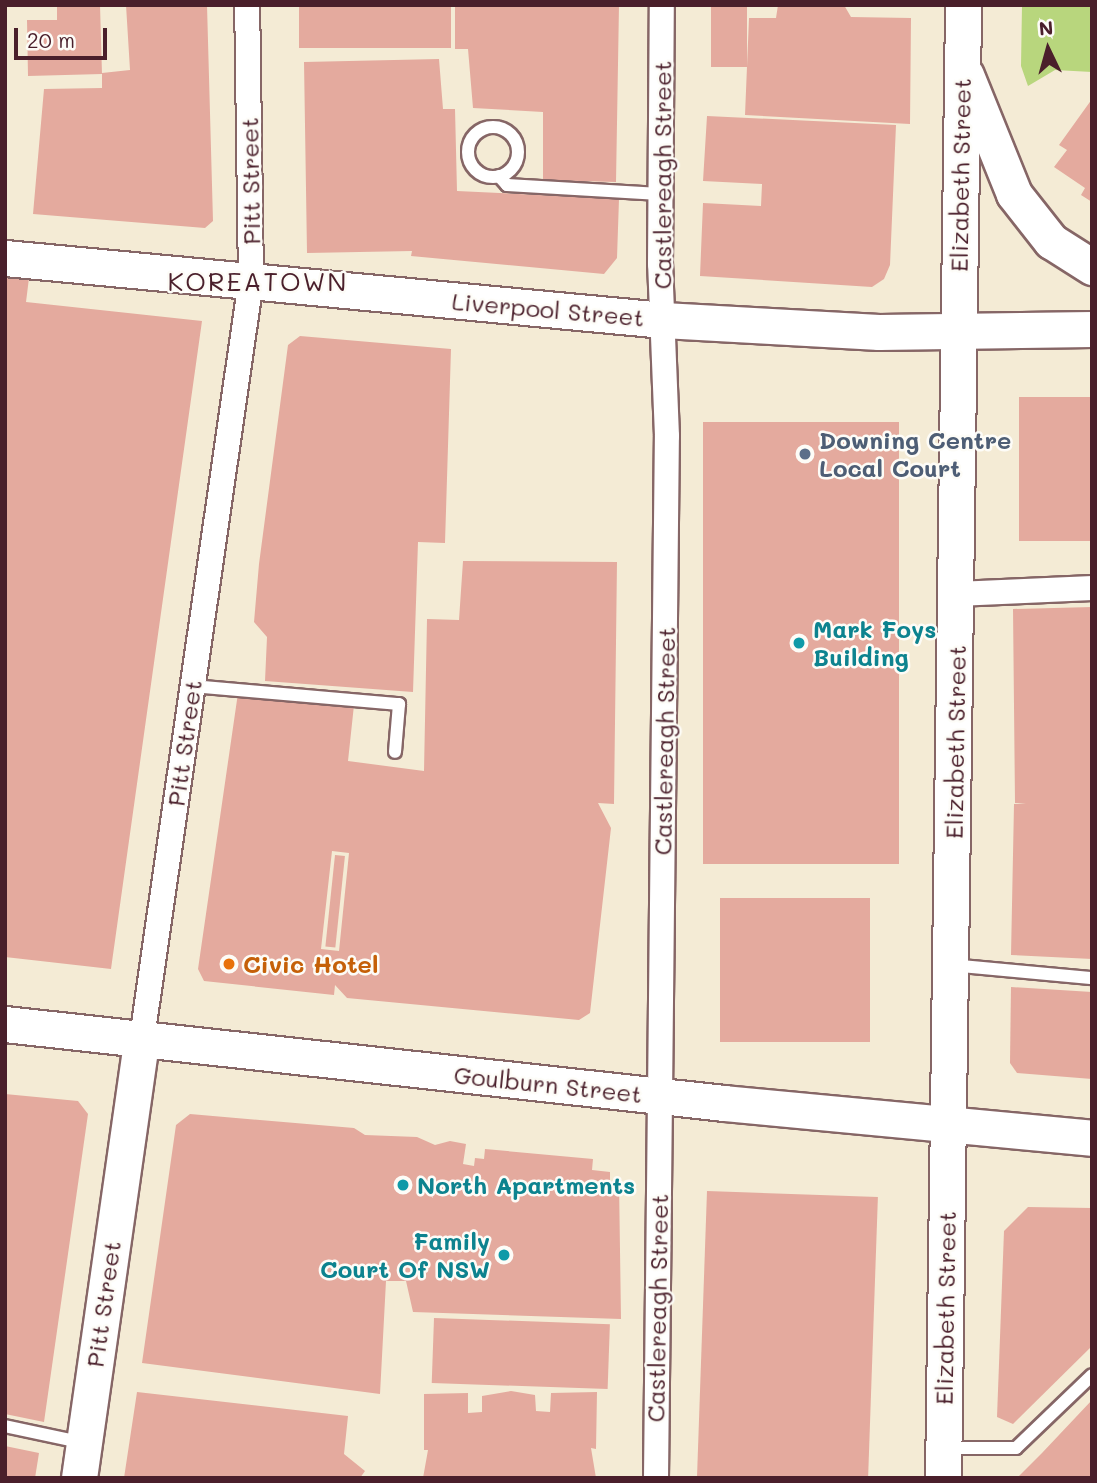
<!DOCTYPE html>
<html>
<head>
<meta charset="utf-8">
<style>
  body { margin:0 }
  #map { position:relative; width:1097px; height:1483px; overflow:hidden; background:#f4ebd5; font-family:Mali,sans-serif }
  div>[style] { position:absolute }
  .green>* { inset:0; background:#b8d67d }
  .building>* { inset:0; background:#e4aa9e; transform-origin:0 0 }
  .roads { filter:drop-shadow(2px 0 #866666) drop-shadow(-2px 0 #866666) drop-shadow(0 2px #866666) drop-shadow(0 -2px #866666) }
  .lane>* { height:12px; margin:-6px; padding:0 6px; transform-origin:6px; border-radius:6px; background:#fff }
  .lane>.ring { margin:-6px; padding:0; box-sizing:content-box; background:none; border:12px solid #fff; border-radius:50% }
  .street>* { height:24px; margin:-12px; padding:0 12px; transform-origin:12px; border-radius:12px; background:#fff }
  .secondary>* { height:35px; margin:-17.5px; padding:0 17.5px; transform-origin:17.5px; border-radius:17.5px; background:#fff }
  .dots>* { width:19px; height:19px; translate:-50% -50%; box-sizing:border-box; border:4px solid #fdfcf7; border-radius:50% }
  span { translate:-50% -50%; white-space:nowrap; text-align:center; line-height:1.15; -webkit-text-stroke:5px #fdfcf7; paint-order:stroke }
  .street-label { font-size:24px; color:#4a1f2b }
  .service-label { font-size:24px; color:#4e5e75; font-weight:700 }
  .left { translate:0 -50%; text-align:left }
  .culture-label { font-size:24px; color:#0d838f; font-weight:700 }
  .right { translate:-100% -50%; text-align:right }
  .food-label { font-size:24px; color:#c56008; font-weight:700 }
  .neighbourhood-label { font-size:26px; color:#4a1f2b; letter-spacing:2px }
  .frame { position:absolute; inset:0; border:7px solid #4a1f2b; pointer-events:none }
  .north { position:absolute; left:1013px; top:14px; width:70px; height:70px; -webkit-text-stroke:5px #fdfcf7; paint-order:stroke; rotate:355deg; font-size:19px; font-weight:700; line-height:28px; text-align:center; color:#4a1f2b }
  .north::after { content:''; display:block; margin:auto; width:24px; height:32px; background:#4a1f2b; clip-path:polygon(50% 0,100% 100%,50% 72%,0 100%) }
  .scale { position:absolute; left:14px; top:28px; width:93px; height:32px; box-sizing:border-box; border:4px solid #4a1f2b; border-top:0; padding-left:9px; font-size:21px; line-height:24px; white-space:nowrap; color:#4a1f2b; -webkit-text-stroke:5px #fdfcf7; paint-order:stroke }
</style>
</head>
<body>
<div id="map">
  <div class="green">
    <div style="clip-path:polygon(1022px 5px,1092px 5px,1092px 72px,1055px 70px,1028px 86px,1021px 66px)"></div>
  </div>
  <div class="building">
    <div style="clip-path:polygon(57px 5px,100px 5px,102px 74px,28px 76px,27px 20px,57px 20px)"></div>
    <div style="clip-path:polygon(126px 5px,207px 5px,213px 221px,205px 228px,33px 214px,44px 89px,102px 88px,102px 73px,130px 70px)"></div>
    <div style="left:299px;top:5px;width:152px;height:43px"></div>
    <div style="clip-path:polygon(455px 5px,619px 5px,616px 182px,543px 180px,543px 112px,473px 108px,468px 49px,455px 49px)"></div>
    <div style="left:711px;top:5px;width:36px;height:62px"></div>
    <div style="clip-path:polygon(778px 5px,844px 5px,851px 17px,911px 18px,910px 124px,745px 115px,749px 18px,776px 18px)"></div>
    <div style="clip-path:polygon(439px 59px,443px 109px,455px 109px,457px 191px,619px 199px,617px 258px,604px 274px,411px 256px,412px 251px,307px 253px,304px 62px)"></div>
    <div style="clip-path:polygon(1092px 99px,1092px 202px,1081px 195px,1085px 188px,1054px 167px,1067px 150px,1059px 145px)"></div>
    <div style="clip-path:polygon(707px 116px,896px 125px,890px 265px,884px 279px,872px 287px,700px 276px,703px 203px,761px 206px,762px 184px,703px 181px)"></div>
    <div style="clip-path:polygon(5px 276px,29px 278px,26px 302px,202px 321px,111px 969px,5px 957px)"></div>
    <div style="clip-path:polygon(300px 336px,451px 349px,445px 543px,418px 542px,413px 692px,265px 681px,267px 637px,254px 622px,259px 564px,288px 345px)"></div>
    <div style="left:1092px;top:397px;width:144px;height:73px;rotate:90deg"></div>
    <div style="left:703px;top:422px;width:196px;height:442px"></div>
    <div style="clip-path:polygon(evenodd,463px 561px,617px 562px,614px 804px,598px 803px,611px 828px,590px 1013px,579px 1020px,347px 998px,335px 985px,334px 995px,204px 981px,198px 969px,238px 693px,354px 705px,348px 761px,424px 771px,427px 619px,459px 620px,463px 561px,332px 851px,349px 853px,339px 951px,321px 949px,332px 851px)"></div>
    <div style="clip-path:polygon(1092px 607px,1092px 959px,1011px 955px,1014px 804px,1026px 804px,1015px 803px,1013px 609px)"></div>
    <div style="left:335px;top:855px;width:10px;height:92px;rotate:6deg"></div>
    <div style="left:720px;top:898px;width:150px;height:144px"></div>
    <div style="clip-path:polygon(1011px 987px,1092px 992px,1092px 1079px,1017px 1073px,1010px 1063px)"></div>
    <div style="clip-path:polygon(5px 1094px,78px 1101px,88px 1114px,44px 1422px,5px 1414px)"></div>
    <div style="clip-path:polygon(190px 1114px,354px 1128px,365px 1135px,417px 1137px,435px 1145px,450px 1141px,466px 1144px,463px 1164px,474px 1166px,475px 1158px,484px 1159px,485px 1149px,593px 1159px,592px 1170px,610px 1172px,610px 1181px,619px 1181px,621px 1319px,413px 1312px,406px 1281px,386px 1281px,380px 1394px,142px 1363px,176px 1125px)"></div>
    <div style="left:707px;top:1191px;width:171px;height:287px;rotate:2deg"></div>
    <div style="clip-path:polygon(1028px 1207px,1092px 1208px,1092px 1346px,1013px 1424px,997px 1417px,1004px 1231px)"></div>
    <div style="left:434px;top:1318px;width:176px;height:65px;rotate:2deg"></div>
    <div style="clip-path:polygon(511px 1391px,535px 1395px,536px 1411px,550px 1412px,551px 1393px,597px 1392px,596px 1449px,591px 1448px,596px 1478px,423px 1478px,428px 1450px,424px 1450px,424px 1394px,468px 1393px,468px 1413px,482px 1412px,482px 1396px)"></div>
    <div style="clip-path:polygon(137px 1392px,348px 1416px,344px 1454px,365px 1471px,360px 1478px,124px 1478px)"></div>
    <div style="clip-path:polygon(1092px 1400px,1092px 1478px,1017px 1478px,1042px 1453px)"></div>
    <div style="clip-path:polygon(5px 1446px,39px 1453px,35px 1478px,5px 1478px)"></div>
  </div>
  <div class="roads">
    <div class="lane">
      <div class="ring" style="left:468px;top:127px;width:38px;height:38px"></div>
      <div style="left:499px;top:176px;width:12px;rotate:48deg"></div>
      <div style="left:507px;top:185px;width:153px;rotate:3.4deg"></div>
      <div style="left:192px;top:686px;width:208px;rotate:5deg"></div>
      <div style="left:399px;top:704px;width:48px;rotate:94.8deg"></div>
      <div style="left:951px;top:965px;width:142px;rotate:5.3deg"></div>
      <div style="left:5px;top:1426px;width:77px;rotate:12deg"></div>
      <div style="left:946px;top:1448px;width:70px"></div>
      <div style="left:1016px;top:1448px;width:105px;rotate:-43.8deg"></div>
    </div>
    <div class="street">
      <div style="left:957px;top:594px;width:135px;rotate:-2.5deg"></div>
      <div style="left:142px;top:1038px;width:765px;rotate:-81.81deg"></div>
      <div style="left:251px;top:281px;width:276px;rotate:-90.8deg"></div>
      <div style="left:656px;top:1478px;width:1042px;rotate:-89.4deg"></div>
      <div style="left:667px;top:436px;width:172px;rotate:-92.3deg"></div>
      <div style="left:660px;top:264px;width:259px;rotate:-89.6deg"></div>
    </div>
    <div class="secondary">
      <div style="left:966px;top:75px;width:128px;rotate:68deg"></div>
      <div style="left:1014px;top:194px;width:60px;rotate:51.8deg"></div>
      <div style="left:1051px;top:241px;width:49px;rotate:32.4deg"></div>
      <div style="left:5px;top:258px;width:661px;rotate:5.38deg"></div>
      <div style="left:663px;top:320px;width:216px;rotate:3.2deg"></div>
      <div style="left:879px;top:332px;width:213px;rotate:-0.8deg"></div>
      <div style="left:5px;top:1024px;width:723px;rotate:6.27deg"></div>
      <div style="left:724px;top:1103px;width:370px;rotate:5.4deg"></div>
      <div style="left:79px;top:1478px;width:444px;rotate:-81.9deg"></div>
      <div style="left:943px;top:1478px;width:1473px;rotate:-89.22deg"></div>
    </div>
  </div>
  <div class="dots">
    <div style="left:805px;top:454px;background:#5c6f8a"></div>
    <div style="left:799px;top:643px;background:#0f9aa8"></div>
    <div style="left:229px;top:964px;background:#e8710a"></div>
    <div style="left:403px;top:1185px;background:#0f9aa8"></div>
    <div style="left:504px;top:1255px;background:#0f9aa8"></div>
  </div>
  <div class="street-label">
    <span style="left:662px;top:175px;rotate:-90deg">Castlereagh Street</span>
    <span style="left:960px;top:175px;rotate:-89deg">Elizabeth Street</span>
    <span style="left:250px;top:181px;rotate:-91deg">Pitt Street</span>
    <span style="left:548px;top:309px;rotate:5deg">Liverpool Street</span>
    <span style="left:664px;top:741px;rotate:-89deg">Castlereagh Street</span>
    <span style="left:955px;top:742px;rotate:-89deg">Elizabeth Street</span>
    <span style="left:184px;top:743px;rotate:-82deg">Pitt Street</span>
    <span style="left:548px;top:1084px;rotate:6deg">Goulburn Street</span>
    <span style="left:103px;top:1304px;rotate:-82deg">Pitt Street</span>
    <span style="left:657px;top:1308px;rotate:-89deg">Castlereagh Street</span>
    <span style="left:945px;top:1308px;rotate:-89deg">Elizabeth Street</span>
  </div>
  <div class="service-label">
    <span class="left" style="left:819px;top:454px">Downing Centre<br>Local Court</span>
  </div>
  <div class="culture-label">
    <span class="left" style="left:813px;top:643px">Mark Foys<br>Building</span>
    <span class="left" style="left:417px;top:1185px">North Apartments</span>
    <span class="right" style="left:490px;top:1255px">Family<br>Court Of NSW</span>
  </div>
  <div class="food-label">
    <span class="left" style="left:243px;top:964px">Civic Hotel</span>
  </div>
  <div class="neighbourhood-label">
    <span style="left:258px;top:282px">KOREATOWN</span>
  </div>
  <div class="frame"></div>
  <div class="north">N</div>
  <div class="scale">20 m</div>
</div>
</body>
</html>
